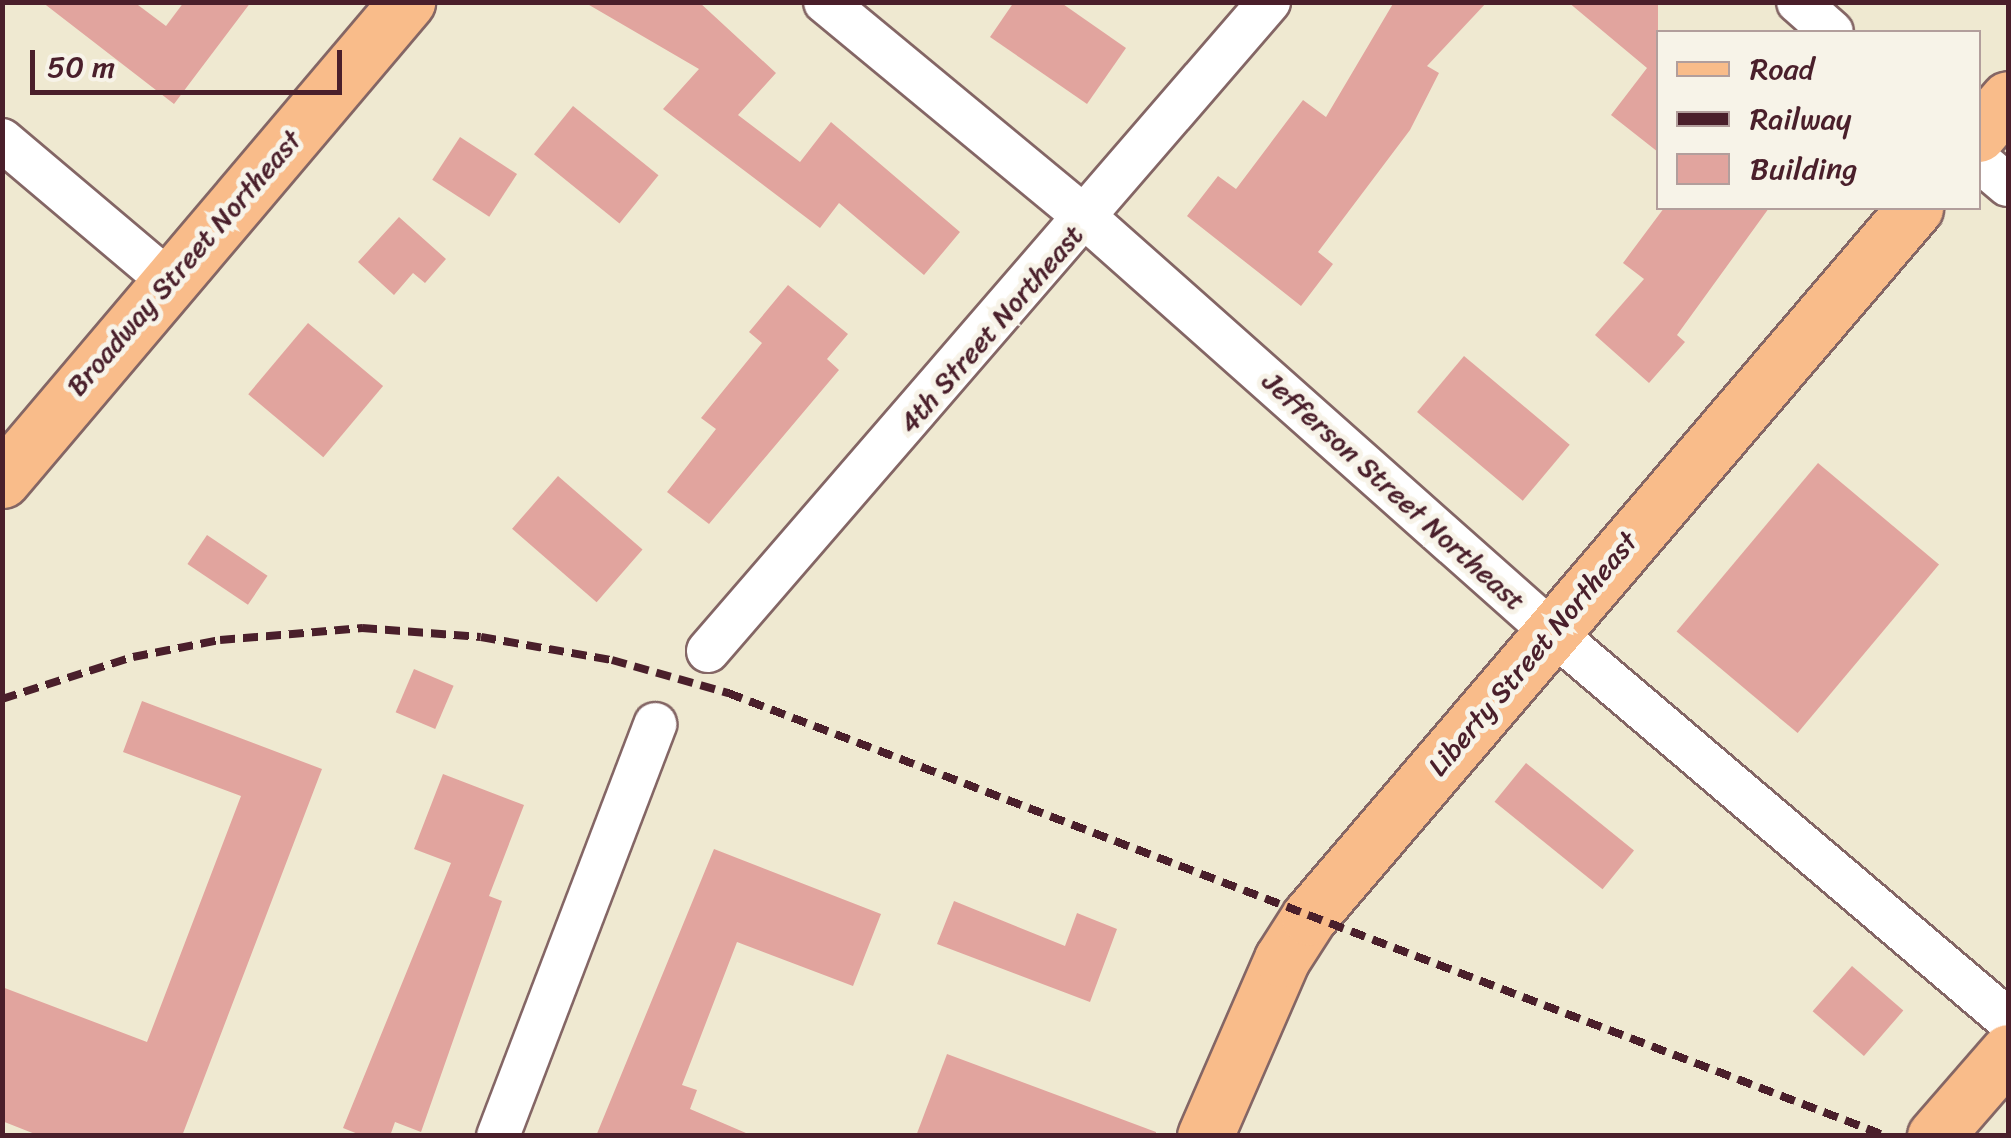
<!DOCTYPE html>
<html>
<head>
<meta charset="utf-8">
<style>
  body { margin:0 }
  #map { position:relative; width:2011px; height:1138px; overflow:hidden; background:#efe9d1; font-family:Sriracha,sans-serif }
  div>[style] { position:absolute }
  .building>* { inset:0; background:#e1a49e; transform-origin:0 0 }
  .roads { filter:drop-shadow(2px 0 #846665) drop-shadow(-2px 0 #846665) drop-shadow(0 2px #846665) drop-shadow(0 -2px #846665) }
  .minor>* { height:42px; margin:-21px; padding:0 21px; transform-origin:21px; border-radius:21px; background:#fff }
  .major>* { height:55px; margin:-27.5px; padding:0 27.5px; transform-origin:27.5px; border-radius:27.5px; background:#f9bc8a }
  .highway>* { height:55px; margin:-27.5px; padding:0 27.5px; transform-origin:27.5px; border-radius:27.5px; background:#f9bc8a }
  .rail>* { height:8px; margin-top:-4px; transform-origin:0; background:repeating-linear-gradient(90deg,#4a1f2b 0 15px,transparent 0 23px) }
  span { translate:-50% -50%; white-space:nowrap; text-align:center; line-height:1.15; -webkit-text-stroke:10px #f7f3e8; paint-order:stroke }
  .street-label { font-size:28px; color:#4a1f2b }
  .frame { position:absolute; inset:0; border:5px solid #4a1f2b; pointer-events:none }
  .legend { position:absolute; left:1656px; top:30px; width:325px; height:180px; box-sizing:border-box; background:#f7f3e8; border:2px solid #b29e9c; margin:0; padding:12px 18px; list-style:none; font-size:30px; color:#4a1f2b }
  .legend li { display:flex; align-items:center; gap:20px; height:50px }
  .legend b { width:50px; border:2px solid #b29e9c }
  .scale { position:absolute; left:30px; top:50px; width:312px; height:45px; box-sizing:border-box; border:5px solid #4a1f2b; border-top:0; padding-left:12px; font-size:30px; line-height:35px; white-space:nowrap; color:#4a1f2b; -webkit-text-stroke:8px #f7f3e8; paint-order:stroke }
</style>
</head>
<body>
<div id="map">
  <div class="building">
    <div style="clip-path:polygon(42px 2px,134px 2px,166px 26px,184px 2px,251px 2px,174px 104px)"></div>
    <div style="clip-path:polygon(584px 2px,699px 2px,776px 73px,738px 115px,800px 162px,831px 122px,960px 232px,924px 275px,839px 203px,820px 228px,663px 109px,699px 69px)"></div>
    <div style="clip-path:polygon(1014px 2px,1060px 2px,1126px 48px,1087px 104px,990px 37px)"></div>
    <div style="clip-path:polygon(1394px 2px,1487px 2px,1427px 66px,1439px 73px,1410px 130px,1318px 252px,1333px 264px,1301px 306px,1187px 216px,1218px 176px,1236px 189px,1303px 100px,1326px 117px)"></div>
    <div style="clip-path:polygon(1568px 2px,1658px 2px,1658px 152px,1611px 115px,1647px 68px)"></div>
    <div style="left:573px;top:106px;width:110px;height:62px;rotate:39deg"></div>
    <div style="left:460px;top:137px;width:68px;height:51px;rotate:33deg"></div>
    <div style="clip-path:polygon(1664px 208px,1769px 208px,1677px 335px,1685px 342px,1649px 383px,1595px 335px,1644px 279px,1623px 263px)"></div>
    <div style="clip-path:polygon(399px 217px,446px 259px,425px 283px,413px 273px,394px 295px,358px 262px)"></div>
    <div style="clip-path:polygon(788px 285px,848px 334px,827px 359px,839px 370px,709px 524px,667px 492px,716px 429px,701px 418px,762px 343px,749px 332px)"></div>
    <div style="left:308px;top:323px;width:98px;height:93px;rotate:40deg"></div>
    <div style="left:1464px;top:356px;width:138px;height:73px;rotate:40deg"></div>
    <div style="left:1818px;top:463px;width:158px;height:220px;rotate:40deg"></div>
    <div style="left:558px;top:476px;width:112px;height:70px;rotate:41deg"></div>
    <div style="left:207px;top:535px;width:73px;height:35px;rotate:34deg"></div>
    <div style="left:414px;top:669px;width:43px;height:47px;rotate:23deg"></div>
    <div style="clip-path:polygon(142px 701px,322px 769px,182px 1136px,40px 1136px,2px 1121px,2px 987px,147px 1042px,241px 796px,123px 752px)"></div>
    <div style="left:1526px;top:763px;width:139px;height:50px;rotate:39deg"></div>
    <div style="clip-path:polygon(443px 774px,524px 805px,489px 896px,502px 901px,421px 1132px,395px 1122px,390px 1136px,363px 1136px,343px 1128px,451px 863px,414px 849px)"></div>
    <div style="clip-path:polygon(714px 849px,881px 914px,853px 986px,737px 942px,682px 1085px,697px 1090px,690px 1109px,753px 1136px,596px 1136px)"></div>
    <div style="clip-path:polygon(954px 901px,1065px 946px,1077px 913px,1117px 929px,1090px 1002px,937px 944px)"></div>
    <div style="left:1852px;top:966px;width:68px;height:60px;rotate:41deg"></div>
    <div style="clip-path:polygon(947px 1054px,1156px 1132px,1156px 1136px,916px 1136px)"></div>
  </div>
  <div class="roads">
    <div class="minor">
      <div style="left:825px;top:2px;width:340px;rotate:39.6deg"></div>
      <div style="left:1087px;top:219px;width:622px;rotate:41.61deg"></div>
      <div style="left:1552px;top:632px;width:599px;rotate:40.39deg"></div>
      <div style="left:1798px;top:2px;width:45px;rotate:41.4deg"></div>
      <div style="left:2px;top:140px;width:220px;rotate:40.2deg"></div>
      <div style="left:1978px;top:160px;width:39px;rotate:40deg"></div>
      <div style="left:708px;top:651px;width:858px;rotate:-49.16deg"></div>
      <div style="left:498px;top:1136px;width:441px;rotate:-69.1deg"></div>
    </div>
    <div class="major">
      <div style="left:2px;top:480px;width:627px;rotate:-49.73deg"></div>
    </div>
    <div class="highway">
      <div style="left:1978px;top:134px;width:46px;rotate:-49.4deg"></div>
      <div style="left:1205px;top:1136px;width:193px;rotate:-66.5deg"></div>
      <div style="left:1282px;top:959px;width:50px;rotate:-57.3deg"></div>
      <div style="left:1309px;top:917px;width:933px;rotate:-49.48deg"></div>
      <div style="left:1935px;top:1136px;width:111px;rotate:-49deg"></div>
    </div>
  </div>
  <div class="rail">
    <div style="left:2px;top:699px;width:138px;rotate:-17.8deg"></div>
    <div style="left:133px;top:657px;width:89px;rotate:-11.1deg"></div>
    <div style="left:220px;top:640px;width:143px;rotate:-4.8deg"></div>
    <div style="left:362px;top:628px;width:119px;rotate:4.3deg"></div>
    <div style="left:481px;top:637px;width:133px;rotate:10deg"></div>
    <div style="left:612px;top:660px;width:121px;rotate:15.9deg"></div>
    <div style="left:728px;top:693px;width:1240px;rotate:20.93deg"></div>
  </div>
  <div class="street-label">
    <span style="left:184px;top:263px;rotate:-49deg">Broadway Street Northeast</span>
    <span style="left:991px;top:329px;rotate:-49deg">4th Street Northeast</span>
    <span style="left:1394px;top:491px;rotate:42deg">Jefferson Street Northeast</span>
    <span style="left:1533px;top:654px;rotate:-50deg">Liberty Street Northeast</span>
  </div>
  <div class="frame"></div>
  <ul class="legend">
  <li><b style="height:12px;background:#f9bc8a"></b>Road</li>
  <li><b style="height:12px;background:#4a1f2b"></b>Railway</li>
  <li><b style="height:28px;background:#e1a49e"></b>Building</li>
  </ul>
  <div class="scale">50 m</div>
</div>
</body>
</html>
